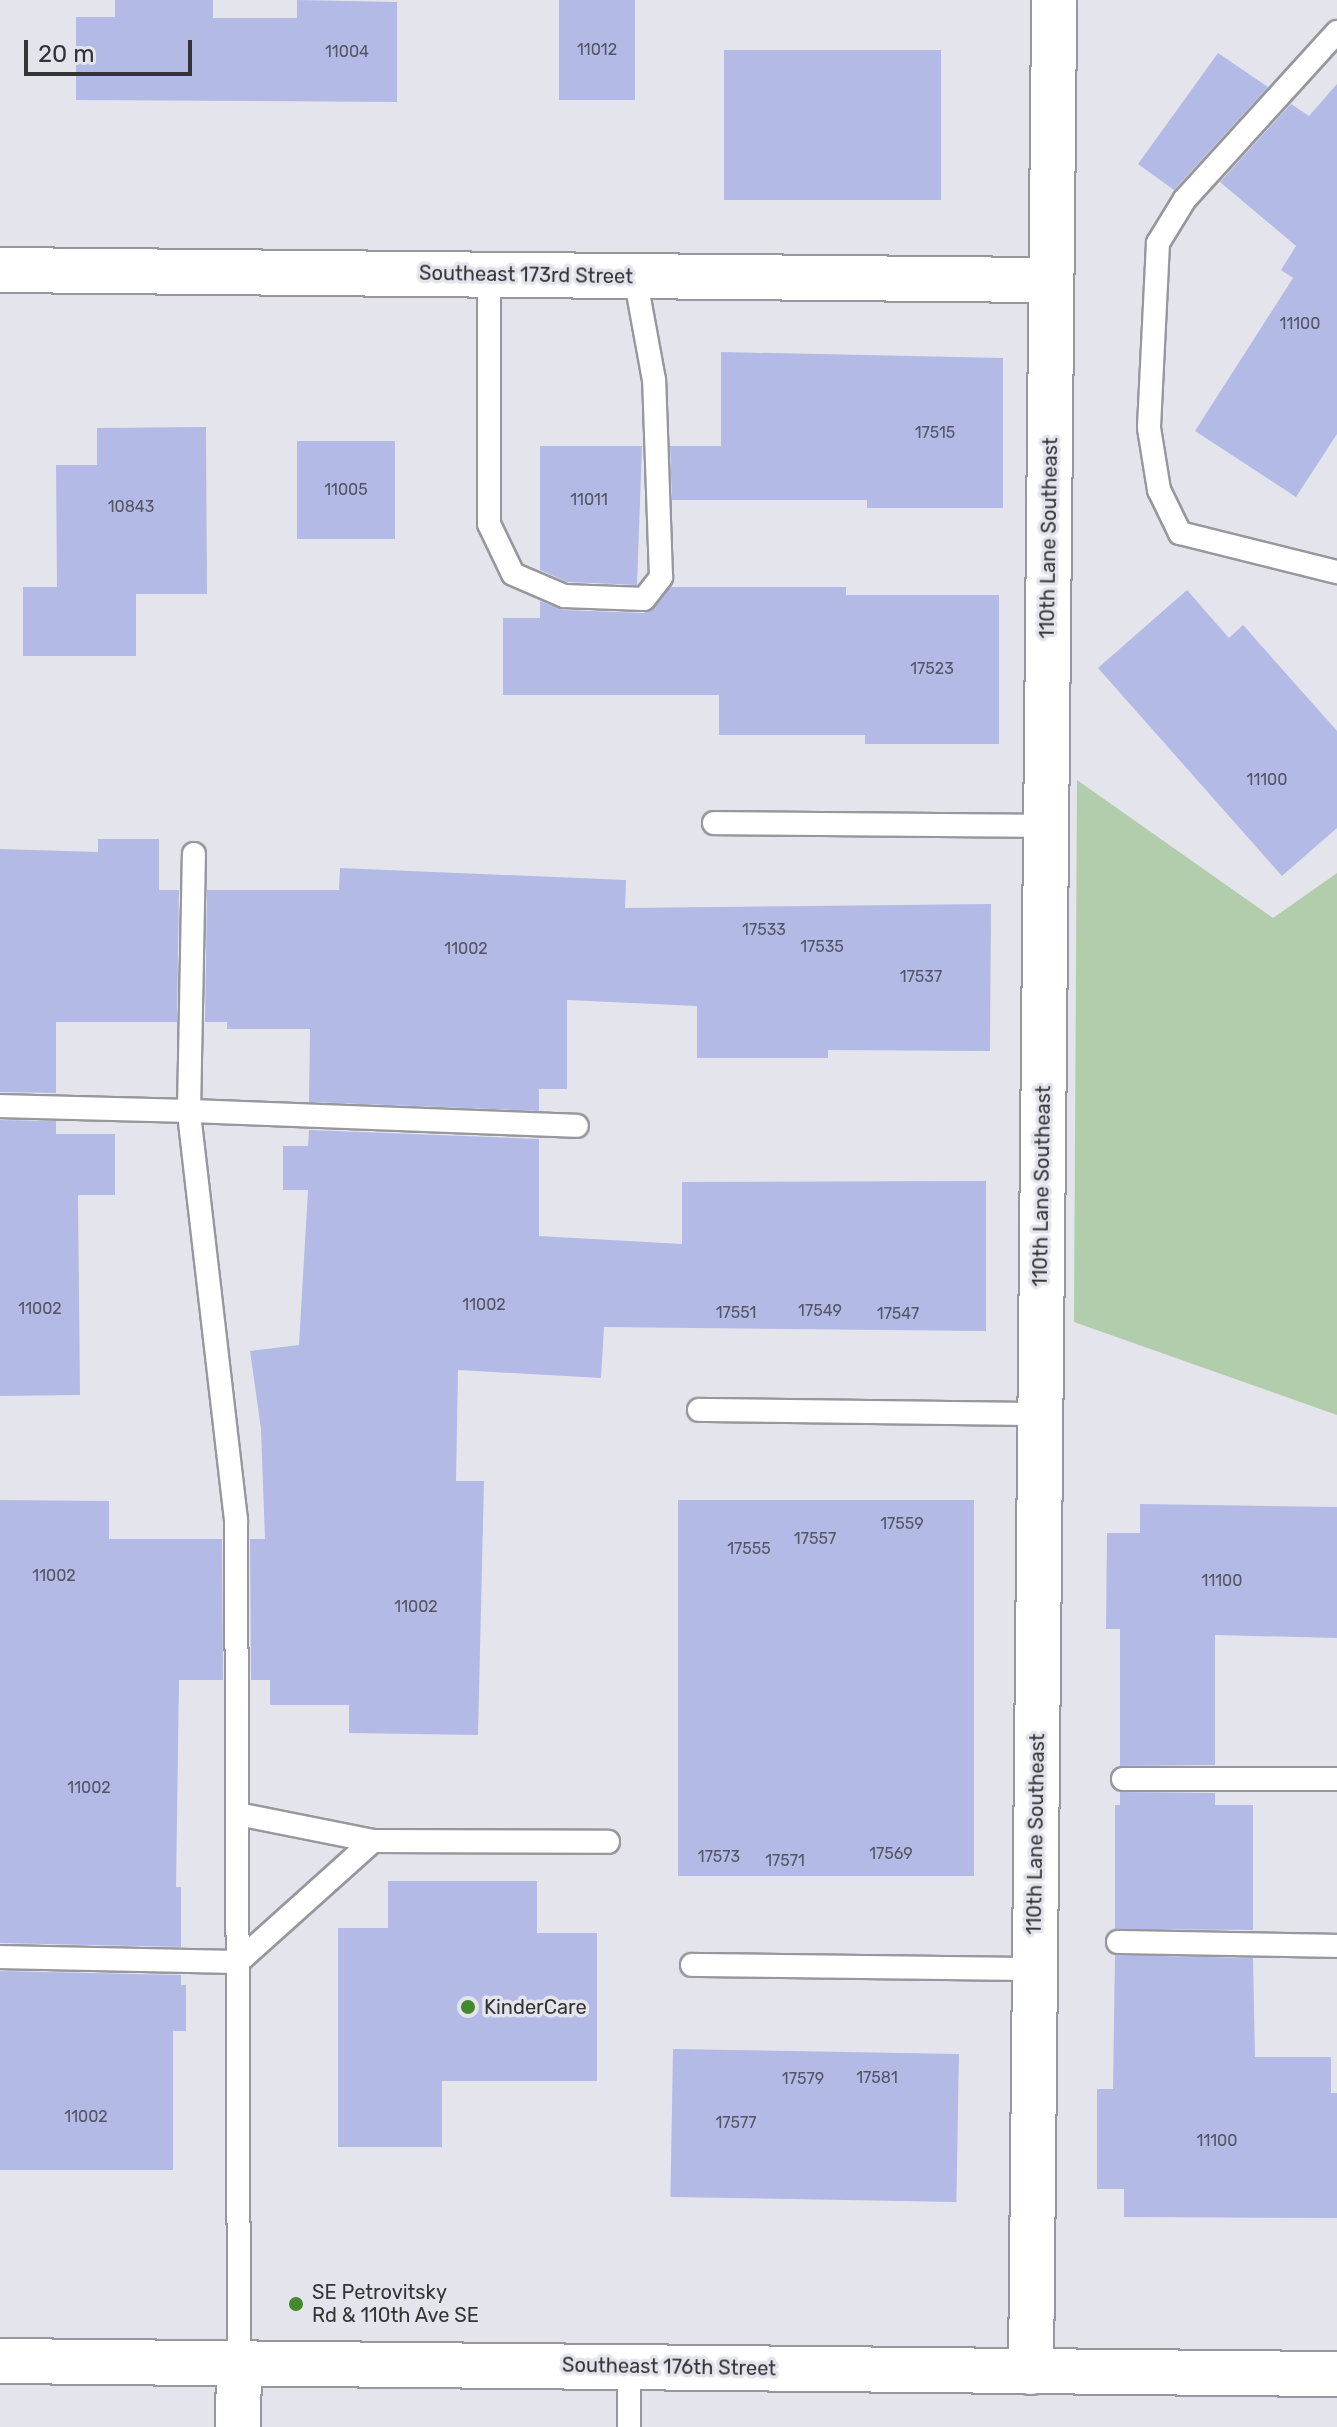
<!DOCTYPE html>
<html>
<head>
<meta charset="utf-8">
<style>
  body { margin:0 }
  #map { position:relative; width:1337px; height:2427px; overflow:hidden; background:#e4e5ec; font-family:Rubik,sans-serif }
  div>[style] { position:absolute }
  .green>* { inset:0; background:#b2cdab }
  .building>* { inset:0; background:#b3bae6; transform-origin:0 0 }
  .roads { filter:drop-shadow(2px 0 #97989e) drop-shadow(-2px 0 #97989e) drop-shadow(0 2px #97989e) drop-shadow(0 -2px #97989e) }
  .lane>* { height:22px; margin:-11px; padding:0 11px; transform-origin:11px; border-radius:11px; background:#fff }
  .street>* { height:44px; margin:-22px; padding:0 22px; transform-origin:22px; border-radius:22px; background:#fff }
  .secondary>* { height:44px; margin:-22px; padding:0 22px; transform-origin:22px; border-radius:22px; background:#fff }
  .dots>* { width:22px; height:22px; translate:-50% -50%; box-sizing:border-box; border:4px solid #e4e5ec; border-radius:50% }
  span { translate:-50% -50%; white-space:nowrap; text-align:center; line-height:1.15; -webkit-text-stroke:7px #e4e5ec; paint-order:stroke }
  .number-label { font-size:16px; color:#545663 }
  .number-label span { -webkit-text-stroke-width:0 }
  .street-label { font-size:20px; color:#343437 }
  .poi-label { font-size:20px; color:#343437 }
  .left { translate:0 -50%; text-align:left }
  .scale { position:absolute; left:24px; top:40px; width:168px; height:36px; box-sizing:border-box; border:4px solid #343437; border-top:0; padding-left:10px; font-size:24px; line-height:28px; white-space:nowrap; color:#343437; -webkit-text-stroke:6px #e4e5ec; paint-order:stroke }
</style>
</head>
<body>
<div id="map">
  <div class="green">
    <div style="clip-path:polygon(1077px 780px,1273px 918px,1337px 873px,1337px 1415px,1074px 1322px)"></div>
  </div>
  <div class="building">
    <div style="clip-path:polygon(115px 0,213px 0,213px 18px,297px 18px,297px 0,397px 2px,397px 102px,76px 100px,76px 17px,115px 17px)"></div>
    <div style="left:559px;top:0;width:76px;height:100px"></div>
    <div style="left:724px;top:50px;width:217px;height:150px"></div>
    <div style="clip-path:polygon(1218px 53px,1268px 87px,1174px 190px,1138px 164px)"></div>
    <div style="clip-path:polygon(1337px 84px,1337px 434px,1296px 497px,1195px 431px,1293px 278px,1281px 270px,1296px 246px,1220px 182px,1291px 104px,1309px 116px)"></div>
    <div style="clip-path:polygon(721px 352px,1003px 358px,1003px 508px,867px 508px,867px 500px,672px 500px,670px 446px,721px 446px)"></div>
    <div style="clip-path:polygon(206px 427px,207px 594px,136px 594px,136px 656px,23px 656px,23px 587px,57px 587px,56px 465px,97px 465px,97px 428px)"></div>
    <div style="left:297px;top:441px;width:98px;height:98px"></div>
    <div style="clip-path:polygon(540px 446px,642px 446px,637px 585px,567px 582px,540px 570px)"></div>
    <div style="clip-path:polygon(671px 587px,846px 587px,846px 595px,999px 595px,999px 744px,865px 744px,865px 735px,719px 735px,719px 695px,503px 695px,503px 618px,540px 618px,540px 601px,563px 610px,644px 613px)"></div>
    <div style="clip-path:polygon(1187px 590px,1229px 638px,1243px 625px,1337px 731px,1337px 828px,1282px 876px,1098px 668px)"></div>
    <div style="clip-path:polygon(98px 839px,159px 839px,159px 890px,179px 890px,177px 1022px,56px 1022px,56px 1093px,0 1092px,0 849px,98px 852px)"></div>
    <div style="clip-path:polygon(340px 868px,626px 880px,625px 908px,991px 904px,990px 1051px,828px 1050px,828px 1058px,697px 1058px,697px 1006px,567px 1000px,567px 1089px,539px 1089px,539px 1111px,309px 1102px,310px 1029px,227px 1029px,227px 1022px,205px 1022px,207px 890px,339px 890px)"></div>
    <div style="clip-path:polygon(0 1120px,56px 1121px,56px 1134px,115px 1134px,115px 1195px,78px 1195px,80px 1395px,0 1396px)"></div>
    <div style="clip-path:polygon(309px 1130px,539px 1139px,539px 1236px,682px 1244px,682px 1182px,986px 1181px,986px 1331px,604px 1327px,601px 1378px,458px 1370px,456px 1481px,484px 1481px,478px 1735px,349px 1733px,349px 1705px,270px 1705px,270px 1680px,251px 1680px,250px 1539px,265px 1539px,261px 1429px,250px 1351px,299px 1345px,308px 1190px,283px 1190px,283px 1146px,308px 1146px)"></div>
    <div style="clip-path:polygon(0 1500px,109px 1501px,109px 1539px,222px 1539px,223px 1680px,179px 1680px,176px 1887px,181px 1887px,181px 1947px,0 1943px)"></div>
    <div style="left:678px;top:1500px;width:296px;height:376px"></div>
    <div style="clip-path:polygon(1140px 1504px,1337px 1507px,1337px 1638px,1215px 1635px,1215px 1765px,1120px 1766px,1120px 1629px,1106px 1629px,1107px 1533px,1140px 1533px)"></div>
    <div style="clip-path:polygon(1120px 1792px,1215px 1793px,1215px 1805px,1253px 1805px,1253px 1930px,1115px 1929px,1115px 1805px,1120px 1805px)"></div>
    <div style="clip-path:polygon(388px 1881px,537px 1881px,537px 1933px,597px 1933px,597px 2081px,442px 2081px,442px 2147px,338px 2147px,338px 1928px,388px 1928px)"></div>
    <div style="clip-path:polygon(1115px 1955px,1253px 1958px,1255px 2057px,1331px 2057px,1331px 2093px,1337px 2093px,1337px 2218px,1124px 2217px,1124px 2189px,1097px 2189px,1097px 2089px,1113px 2089px)"></div>
    <div style="clip-path:polygon(0 1971px,181px 1975px,181px 1985px,186px 1985px,186px 2031px,173px 2031px,173px 2170px,0 2170px)"></div>
    <div style="left:673px;top:2049px;width:286px;height:148px;rotate:1deg"></div>
  </div>
  <div class="roads">
    <div class="lane">
      <div style="left:1337px;top:32px;width:226px;rotate:132.3deg"></div>
      <div style="left:1185px;top:199px;width:52px;rotate:121.5deg"></div>
      <div style="left:1158px;top:243px;width:185px;rotate:92.8deg"></div>
      <div style="left:1149px;top:428px;width:63px;rotate:80.8deg"></div>
      <div style="left:1159px;top:490px;width:48px;rotate:64deg"></div>
      <div style="left:1180px;top:533px;width:162px;rotate:14deg"></div>
      <div style="left:489px;top:274px;width:250px;rotate:90deg"></div>
      <div style="left:489px;top:524px;width:55px;rotate:64.4deg"></div>
      <div style="left:513px;top:574px;width:56px;rotate:23.3deg"></div>
      <div style="left:564px;top:596px;width:80px;rotate:2.1deg"></div>
      <div style="left:644px;top:599px;width:28px;rotate:-52deg"></div>
      <div style="left:661px;top:577px;width:197px;rotate:-92deg"></div>
      <div style="left:654px;top:380px;width:106px;rotate:-100.4deg"></div>
      <div style="left:714px;top:823px;width:332px;rotate:0.5deg"></div>
      <div style="left:0;top:1106px;width:189px;rotate:1.5deg"></div>
      <div style="left:189px;top:1111px;width:257px;rotate:-88.9deg"></div>
      <div style="left:699px;top:1410px;width:341px;rotate:0.7deg"></div>
      <div style="left:1123px;top:1779px;width:214px"></div>
      <div style="left:238px;top:1814px;width:138px;rotate:11.3deg"></div>
      <div style="left:373px;top:1841px;width:235px;rotate:0.2deg"></div>
      <div style="left:1118px;top:1942px;width:219px;rotate:1deg"></div>
      <div style="left:0;top:1957px;width:238px;rotate:1.2deg"></div>
      <div style="left:238px;top:1962px;width:181px;rotate:-41.9deg"></div>
      <div style="left:692px;top:1965px;width:343px;rotate:0.7deg"></div>
      <div style="left:239px;top:2363px;width:843px;rotate:-90.2deg"></div>
      <div style="left:236px;top:1520px;width:412px;rotate:-96.6deg"></div>
      <div style="left:189px;top:1111px;width:388px;rotate:2.2deg"></div>
      <div style="left:629px;top:2427px;width:60px;rotate:-90deg"></div>
    </div>
    <div class="street">
      <div style="left:0;top:270px;width:1051px;rotate:0.55deg"></div>
      <div style="left:1031px;top:2372px;width:2372px;rotate:-89.44deg"></div>
      <div style="left:238px;top:2427px;width:64px;rotate:-89.1deg"></div>
    </div>
    <div class="secondary">
      <div style="left:0;top:2361px;width:1337px;rotate:0.56deg"></div>
    </div>
  </div>
  <div class="dots">
    <div style="left:468px;top:2007px;background:#44892e"></div>
    <div style="left:296px;top:2304px;background:#44892e"></div>
  </div>
  <div class="number-label">
    <span style="left:597px;top:50px">11012</span>
    <span style="left:347px;top:52px">11004</span>
    <span style="left:1300px;top:324px">11100</span>
    <span style="left:935px;top:433px">17515</span>
    <span style="left:346px;top:490px">11005</span>
    <span style="left:589px;top:500px">11011</span>
    <span style="left:131px;top:507px">10843</span>
    <span style="left:932px;top:669px">17523</span>
    <span style="left:1267px;top:780px">11100</span>
    <span style="left:764px;top:930px">17533</span>
    <span style="left:822px;top:947px">17535</span>
    <span style="left:466px;top:949px">11002</span>
    <span style="left:921px;top:977px">17537</span>
    <span style="left:484px;top:1305px">11002</span>
    <span style="left:40px;top:1309px">11002</span>
    <span style="left:820px;top:1311px">17549</span>
    <span style="left:736px;top:1313px">17551</span>
    <span style="left:898px;top:1314px">17547</span>
    <span style="left:902px;top:1524px">17559</span>
    <span style="left:815px;top:1539px">17557</span>
    <span style="left:749px;top:1549px">17555</span>
    <span style="left:54px;top:1576px">11002</span>
    <span style="left:1222px;top:1581px">11100</span>
    <span style="left:416px;top:1607px">11002</span>
    <span style="left:89px;top:1788px">11002</span>
    <span style="left:891px;top:1854px">17569</span>
    <span style="left:719px;top:1857px">17573</span>
    <span style="left:785px;top:1861px">17571</span>
    <span style="left:877px;top:2078px">17581</span>
    <span style="left:803px;top:2079px">17579</span>
    <span style="left:86px;top:2117px">11002</span>
    <span style="left:736px;top:2123px">17577</span>
    <span style="left:1217px;top:2141px">11100</span>
  </div>
  <div class="street-label">
    <span style="left:526px;top:275px;rotate:1deg">Southeast 173rd Street</span>
    <span style="left:1049px;top:538px;rotate:-89deg">110th Lane Southeast</span>
    <span style="left:1042px;top:1186px;rotate:-89deg">110th Lane Southeast</span>
    <span style="left:1036px;top:1834px;rotate:-89deg">110th Lane Southeast</span>
    <span style="left:669px;top:2367px;rotate:1deg">Southeast 176th Street</span>
  </div>
  <div class="poi-label">
    <span class="left" style="left:484px;top:2007px">KinderCare</span>
    <span class="left" style="left:312px;top:2304px">SE Petrovitsky<br>Rd &amp; 110th Ave SE</span>
  </div>
  <div class="scale">20 m</div>
</div>
</body>
</html>
